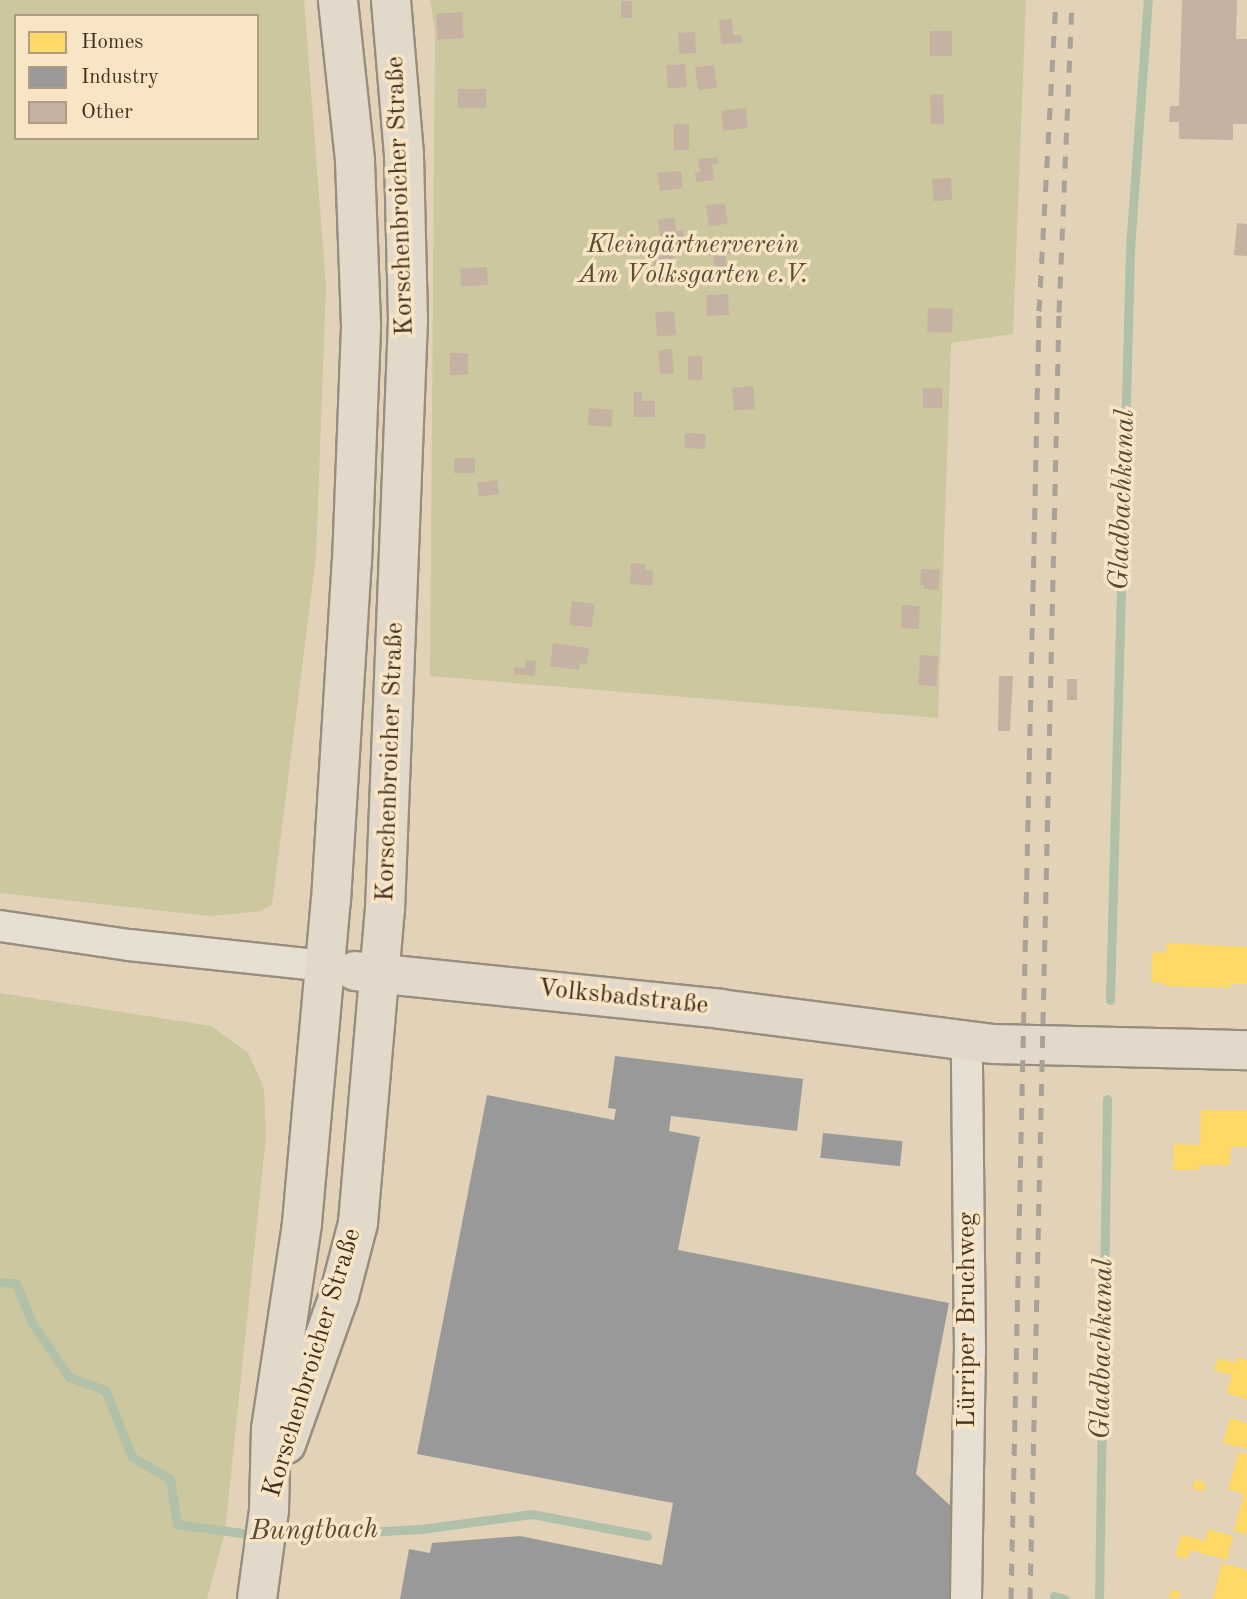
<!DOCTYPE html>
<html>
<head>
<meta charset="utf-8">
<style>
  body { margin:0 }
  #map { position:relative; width:1247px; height:1599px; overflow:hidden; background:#e1d2b8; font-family:"Old Standard TT",serif }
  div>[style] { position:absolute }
  .green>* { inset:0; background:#ccc79e }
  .homes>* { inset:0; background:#ffd966; transform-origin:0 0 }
  .industry>* { inset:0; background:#999; transform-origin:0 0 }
  .stream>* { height:9px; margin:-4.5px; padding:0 4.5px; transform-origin:4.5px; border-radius:4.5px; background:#b1c1a9 }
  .building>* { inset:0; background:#c6b2a2; transform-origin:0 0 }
  .roads { filter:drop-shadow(2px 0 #998e7e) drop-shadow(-2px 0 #998e7e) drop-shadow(0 2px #998e7e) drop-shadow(0 -2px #998e7e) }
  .minor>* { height:30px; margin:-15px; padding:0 15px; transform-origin:15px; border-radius:15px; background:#e6dfd2 }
  .major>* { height:38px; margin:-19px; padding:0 19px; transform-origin:19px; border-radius:19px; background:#e2d9ca }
  .rail>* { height:5px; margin-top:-2.5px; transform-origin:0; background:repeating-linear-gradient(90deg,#aaa297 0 12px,transparent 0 24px) }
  span { translate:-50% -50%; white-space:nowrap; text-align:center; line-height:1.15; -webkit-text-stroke:7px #f7e5c6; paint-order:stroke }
  .street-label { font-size:26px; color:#422e1b }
  .park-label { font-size:26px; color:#5a4b31; font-style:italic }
  .water-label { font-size:28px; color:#544a36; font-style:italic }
  .legend { position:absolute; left:14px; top:14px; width:245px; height:126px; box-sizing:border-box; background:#f7e5c6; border:2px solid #af9c82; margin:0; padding:9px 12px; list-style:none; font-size:21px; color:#422e1b }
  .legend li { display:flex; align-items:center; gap:14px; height:35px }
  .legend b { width:35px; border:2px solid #af9c82 }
</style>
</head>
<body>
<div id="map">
  <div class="green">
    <div style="clip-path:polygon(evenodd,0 0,304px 0,326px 287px,316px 557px,272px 905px,261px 911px,211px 916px,0 893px,0 0,16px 16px,257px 16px,257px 138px,16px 138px,16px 16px)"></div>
    <div style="clip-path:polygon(430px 0,1026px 0,1013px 334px,951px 343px,938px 718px,430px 676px,435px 31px)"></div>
    <div style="clip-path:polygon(0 993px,211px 1026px,248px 1053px,264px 1088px,266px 1136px,225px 1532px,207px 1599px,0 1599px)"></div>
  </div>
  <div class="homes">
    <div style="clip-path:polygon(1167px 943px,1247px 947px,1247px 984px,1230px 984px,1230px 988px,1165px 986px,1165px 983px,1151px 982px,1152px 952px,1166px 953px)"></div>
    <div style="clip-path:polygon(1201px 1110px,1247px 1110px,1247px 1147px,1231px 1147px,1230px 1165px,1199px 1165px,1199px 1170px,1173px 1170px,1174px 1144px,1200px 1145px)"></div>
    <div style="clip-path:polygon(1237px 1357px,1247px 1360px,1247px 1399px,1226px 1393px,1232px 1375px,1214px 1370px,1218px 1358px,1235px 1363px)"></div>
    <div style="clip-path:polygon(1230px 1418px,1247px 1423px,1247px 1449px,1223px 1443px)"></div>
    <div style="clip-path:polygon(1239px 1452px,1247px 1454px,1247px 1534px,1234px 1531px,1244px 1494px,1228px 1489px)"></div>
    <div style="left:1195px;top:1480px;width:11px;height:9px;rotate:15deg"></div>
    <div style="clip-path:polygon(1208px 1529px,1233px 1536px,1227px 1560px,1190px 1550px,1187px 1559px,1175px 1556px,1181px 1534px,1205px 1541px)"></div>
    <div style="clip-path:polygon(1222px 1563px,1247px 1570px,1247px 1599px,1213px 1599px)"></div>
    <div style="clip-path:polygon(1171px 1589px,1181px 1592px,1179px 1599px,1169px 1598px)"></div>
  </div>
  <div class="industry">
    <div style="clip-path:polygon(615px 1056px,803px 1079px,797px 1131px,671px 1116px,669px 1131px,700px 1137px,678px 1250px,949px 1303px,916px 1474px,955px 1510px,953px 1599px,400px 1599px,409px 1549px,430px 1553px,432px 1543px,520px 1536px,662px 1565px,673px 1503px,417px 1454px,487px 1095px,614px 1120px,616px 1109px,608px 1108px)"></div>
    <div style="left:823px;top:1133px;width:80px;height:25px;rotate:6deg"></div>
  </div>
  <div class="stream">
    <div style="left:1110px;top:1000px;width:751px;rotate:-88.47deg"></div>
    <div style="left:1130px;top:249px;width:250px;rotate:-85.9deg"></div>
    <div style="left:0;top:1282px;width:16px;rotate:4deg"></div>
    <div style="left:16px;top:1283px;width:41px;rotate:68.5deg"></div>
    <div style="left:31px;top:1321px;width:68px;rotate:55.8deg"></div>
    <div style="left:69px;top:1377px;width:38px;rotate:20deg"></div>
    <div style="left:105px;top:1390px;width:72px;rotate:68.1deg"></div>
    <div style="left:132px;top:1457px;width:44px;rotate:30.1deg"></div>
    <div style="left:170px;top:1479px;width:46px;rotate:81.2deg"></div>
    <div style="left:177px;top:1524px;width:80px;rotate:7.9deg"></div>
    <div style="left:273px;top:1537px;width:148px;rotate:-3.1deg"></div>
    <div style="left:421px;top:1529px;width:112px;rotate:-7.7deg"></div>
    <div style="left:532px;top:1514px;width:117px;rotate:10.8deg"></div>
    <div style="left:1054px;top:1596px;width:11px;rotate:15deg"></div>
    <div style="left:1099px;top:1599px;width:500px;rotate:-89.08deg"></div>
  </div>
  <div class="building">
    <div style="clip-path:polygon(1182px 0,1237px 0,1236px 39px,1247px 39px,1247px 124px,1233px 124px,1233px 140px,1179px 139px,1179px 122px,1169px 122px,1170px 106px,1179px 106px)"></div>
    <div style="left:621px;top:1px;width:11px;height:17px"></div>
    <div style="left:462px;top:12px;width:26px;height:26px;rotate:86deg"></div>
    <div style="clip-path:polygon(732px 19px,733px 35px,741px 35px,742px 43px,721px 44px,719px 20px)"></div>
    <div style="left:930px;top:31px;width:22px;height:25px"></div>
    <div style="left:695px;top:32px;width:21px;height:17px;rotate:87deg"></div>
    <div style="left:685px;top:64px;width:23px;height:19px;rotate:85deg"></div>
    <div style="left:714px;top:65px;width:23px;height:19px;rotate:83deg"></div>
    <div style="left:458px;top:89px;width:28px;height:19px"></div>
    <div style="left:943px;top:94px;width:30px;height:13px;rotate:88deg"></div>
    <div style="left:746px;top:108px;width:20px;height:25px;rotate:84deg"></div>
    <div style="left:674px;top:124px;width:15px;height:26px"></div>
    <div style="clip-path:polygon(717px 157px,718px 164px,712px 165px,714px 180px,696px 182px,695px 173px,700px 172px,698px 159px)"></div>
    <div style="clip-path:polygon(676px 171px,681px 172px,683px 188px,660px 191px,657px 173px)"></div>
    <div style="left:951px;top:178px;width:22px;height:19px;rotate:87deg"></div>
    <div style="left:725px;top:203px;width:21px;height:19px;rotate:82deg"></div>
    <div style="clip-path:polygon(675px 218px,676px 231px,683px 230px,684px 240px,661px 243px,658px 219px)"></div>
    <div style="clip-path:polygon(1237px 223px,1247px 224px,1247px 256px,1234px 255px)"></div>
    <div style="clip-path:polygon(731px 246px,732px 253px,725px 254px,727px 267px,715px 269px,712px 249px)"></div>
    <div style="left:674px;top:254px;width:23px;height:21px;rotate:85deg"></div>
    <div style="left:487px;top:267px;width:18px;height:27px;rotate:87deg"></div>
    <div style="left:728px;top:294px;width:21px;height:22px;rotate:87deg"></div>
    <div style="left:928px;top:308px;width:25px;height:24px;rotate:2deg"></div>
    <div style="left:674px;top:311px;width:24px;height:19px;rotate:85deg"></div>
    <div style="left:672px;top:349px;width:24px;height:14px;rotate:85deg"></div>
    <div style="left:450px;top:353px;width:18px;height:22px"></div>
    <div style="left:688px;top:356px;width:14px;height:24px"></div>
    <div style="left:753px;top:386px;width:23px;height:21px;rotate:85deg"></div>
    <div style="left:923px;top:388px;width:19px;height:20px"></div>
    <div style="clip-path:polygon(634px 392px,642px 392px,642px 401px,655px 401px,655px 417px,634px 417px)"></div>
    <div style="left:589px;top:408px;width:24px;height:17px;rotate:5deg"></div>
    <div style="left:685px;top:433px;width:21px;height:15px;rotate:3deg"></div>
    <div style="left:454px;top:458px;width:21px;height:15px"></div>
    <div style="left:497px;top:480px;width:14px;height:20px;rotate:82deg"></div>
    <div style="clip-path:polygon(631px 563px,645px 564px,645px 570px,653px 571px,652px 586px,630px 584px)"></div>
    <div style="clip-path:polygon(921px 569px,940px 570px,938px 590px,924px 589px,924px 585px,920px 585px)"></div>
    <div style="left:572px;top:601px;width:23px;height:24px;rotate:7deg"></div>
    <div style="left:902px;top:605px;width:18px;height:23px;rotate:3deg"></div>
    <div style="clip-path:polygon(553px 643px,589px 648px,587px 664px,580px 663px,579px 670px,550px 666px)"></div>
    <div style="left:920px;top:655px;width:18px;height:30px;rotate:3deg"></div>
    <div style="clip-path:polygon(526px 660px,536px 661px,535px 676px,514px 674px,514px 667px,525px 668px)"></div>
    <div style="clip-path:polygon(999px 676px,1013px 676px,1010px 731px,998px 731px)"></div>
    <div style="left:1067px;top:679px;width:10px;height:21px"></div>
  </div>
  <div class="roads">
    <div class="minor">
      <div style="left:0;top:926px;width:130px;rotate:8.4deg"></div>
      <div style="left:129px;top:945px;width:197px;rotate:6.1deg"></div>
      <div style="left:966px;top:1599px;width:247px;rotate:-89.1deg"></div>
      <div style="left:970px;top:1352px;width:311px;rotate:-90.6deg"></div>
    </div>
    <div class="major">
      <div style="left:355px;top:971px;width:367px;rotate:5.9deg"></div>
      <div style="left:720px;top:1009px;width:276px;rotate:7.3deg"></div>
      <div style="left:994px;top:1044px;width:253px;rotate:1.4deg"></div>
      <div style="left:286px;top:1444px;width:157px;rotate:-70.3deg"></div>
      <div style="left:339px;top:1296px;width:75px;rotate:-75.4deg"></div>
      <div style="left:358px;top:1223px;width:314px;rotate:-85.1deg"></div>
      <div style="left:385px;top:910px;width:590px;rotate:-87.77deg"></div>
      <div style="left:408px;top:320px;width:165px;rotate:-91.4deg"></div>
      <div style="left:404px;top:155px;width:156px;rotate:-94.8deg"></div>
      <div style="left:257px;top:1599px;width:90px;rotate:-82.3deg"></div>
      <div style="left:269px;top:1510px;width:81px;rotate:-88.6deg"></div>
      <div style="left:271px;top:1429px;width:208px;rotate:-81.4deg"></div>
      <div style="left:302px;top:1223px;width:323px;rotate:-84.9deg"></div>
      <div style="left:331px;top:901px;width:340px;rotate:-86.5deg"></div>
      <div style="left:352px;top:562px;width:237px;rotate:-87.8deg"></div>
      <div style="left:361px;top:325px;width:165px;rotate:-92.1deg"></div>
      <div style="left:355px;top:160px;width:161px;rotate:-96.1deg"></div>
    </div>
  </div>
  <div class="rail">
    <div style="left:1011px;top:1599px;width:1288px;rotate:-88.75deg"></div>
    <div style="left:1039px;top:311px;width:311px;rotate:-86.9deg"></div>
    <div style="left:1030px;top:1599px;width:1287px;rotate:-88.71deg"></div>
    <div style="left:1059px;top:312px;width:312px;rotate:-87.6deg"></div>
  </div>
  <div class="street-label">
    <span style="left:401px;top:196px;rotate:-92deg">Korschenbroicher Straße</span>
    <span style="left:391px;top:762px;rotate:-88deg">Korschenbroicher Straße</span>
    <span style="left:623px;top:998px;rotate:6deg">Volksbadstraße</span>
    <span style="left:968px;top:1320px;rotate:-90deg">Lürriper Bruchweg</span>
    <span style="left:313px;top:1363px;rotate:-73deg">Korschenbroicher Straße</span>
  </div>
  <div class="park-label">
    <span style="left:693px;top:261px">Kleingärtnerverein<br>Am Volksgarten e.V.</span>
  </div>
  <div class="water-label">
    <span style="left:1123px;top:500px;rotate:-88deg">Gladbachkanal</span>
    <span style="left:1103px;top:1349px;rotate:-89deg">Gladbachkanal</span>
    <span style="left:314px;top:1531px;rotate:-1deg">Bungtbach</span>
  </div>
  <ul class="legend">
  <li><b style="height:19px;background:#ffd966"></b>Homes</li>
  <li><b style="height:19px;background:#999"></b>Industry</li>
  <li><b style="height:19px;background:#c6b2a2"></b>Other</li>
  </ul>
</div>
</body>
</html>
